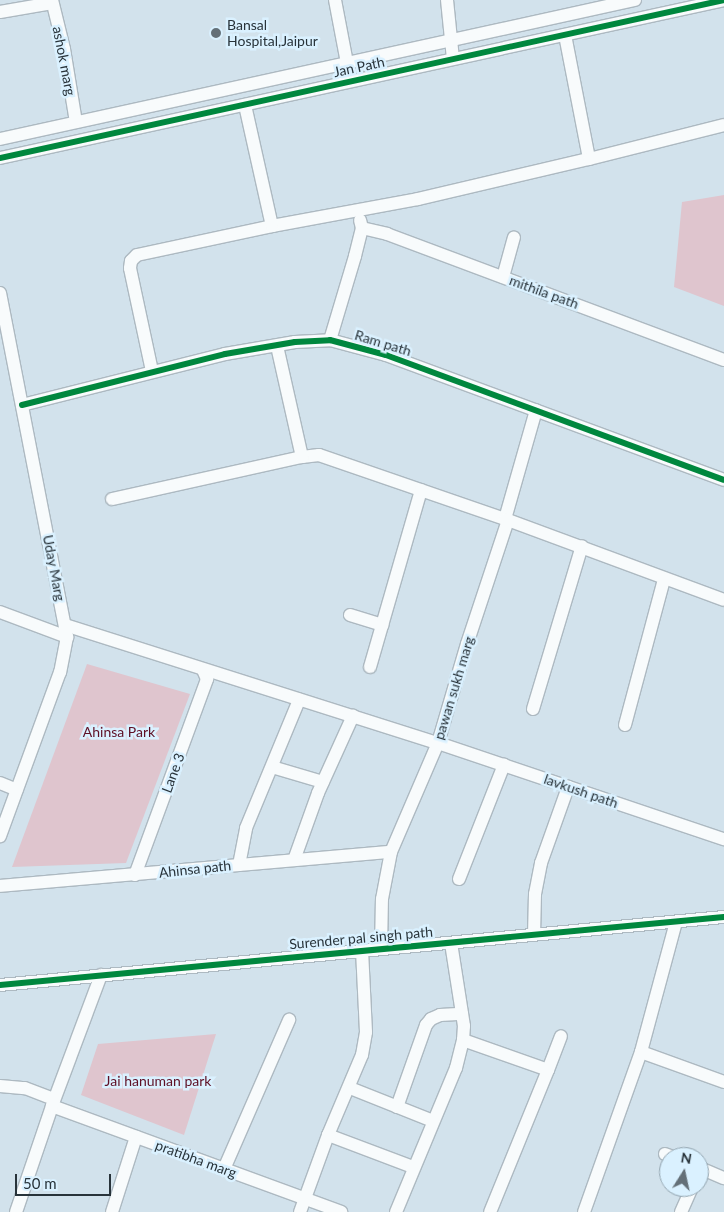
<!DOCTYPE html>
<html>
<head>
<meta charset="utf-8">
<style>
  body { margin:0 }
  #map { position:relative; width:724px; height:1212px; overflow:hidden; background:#d2e2ec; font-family:Lato,sans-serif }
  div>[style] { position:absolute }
  .green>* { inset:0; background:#dfc5ce }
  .roads { filter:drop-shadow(1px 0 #adb9c1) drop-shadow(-1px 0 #adb9c1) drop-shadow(0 1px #adb9c1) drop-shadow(0 -1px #adb9c1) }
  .minor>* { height:12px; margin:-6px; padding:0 6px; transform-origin:6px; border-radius:6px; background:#f8fbfc }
  .cycleway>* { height:6px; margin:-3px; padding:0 3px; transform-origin:3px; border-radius:3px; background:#00873e }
  .dots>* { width:14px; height:14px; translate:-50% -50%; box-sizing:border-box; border:2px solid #daf1ff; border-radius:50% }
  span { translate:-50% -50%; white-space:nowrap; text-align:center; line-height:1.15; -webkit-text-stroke:5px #daf1ff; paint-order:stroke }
  .poi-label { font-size:14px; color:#28333a }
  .left { translate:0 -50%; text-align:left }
  .street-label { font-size:14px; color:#28333a }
  .park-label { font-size:14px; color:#5e0f25 }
  .north { position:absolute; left:659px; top:1147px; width:50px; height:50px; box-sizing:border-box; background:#daf1ff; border:1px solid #93a5b0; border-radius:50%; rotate:10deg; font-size:14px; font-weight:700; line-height:20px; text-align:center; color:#28333a }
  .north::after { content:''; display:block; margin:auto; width:18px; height:22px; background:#647078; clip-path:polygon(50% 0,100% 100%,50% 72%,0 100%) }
  .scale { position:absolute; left:15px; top:1174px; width:96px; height:22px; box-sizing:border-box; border:2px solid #28333a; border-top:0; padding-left:6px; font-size:15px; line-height:18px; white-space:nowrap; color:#28333a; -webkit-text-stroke:4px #daf1ff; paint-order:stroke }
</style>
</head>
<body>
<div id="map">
  <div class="green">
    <div style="clip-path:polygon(724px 195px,724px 306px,674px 287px,682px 202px)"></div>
    <div style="clip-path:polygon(87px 664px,190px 694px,126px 863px,12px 867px)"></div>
    <div style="clip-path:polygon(216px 1034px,184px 1135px,81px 1095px,98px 1044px)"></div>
  </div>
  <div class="roads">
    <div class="minor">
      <div style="left:52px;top:0;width:50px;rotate:76.2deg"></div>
      <div style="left:64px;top:49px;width:74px;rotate:80.7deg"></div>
      <div style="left:335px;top:0;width:64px;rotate:79.2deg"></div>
      <div style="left:447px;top:0;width:59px;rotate:84.2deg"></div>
      <div style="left:0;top:12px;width:53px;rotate:-9.8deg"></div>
      <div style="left:565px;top:35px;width:126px;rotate:79deg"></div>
      <div style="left:0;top:139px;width:650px;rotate:-12.35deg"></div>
      <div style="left:0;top:158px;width:741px;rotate:-12.31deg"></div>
      <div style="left:272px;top:226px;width:148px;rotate:-10.5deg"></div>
      <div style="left:418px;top:199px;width:176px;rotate:-13.2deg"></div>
      <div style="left:589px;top:159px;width:139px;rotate:-14.1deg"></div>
      <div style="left:362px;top:228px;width:26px;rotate:13deg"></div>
      <div style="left:387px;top:234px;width:360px;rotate:20.5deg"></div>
      <div style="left:503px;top:277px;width:41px;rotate:-74.6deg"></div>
      <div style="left:0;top:293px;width:350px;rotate:79deg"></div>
      <div style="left:67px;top:637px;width:36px;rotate:101deg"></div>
      <div style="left:60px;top:672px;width:175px;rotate:110.1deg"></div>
      <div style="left:330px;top:340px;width:88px;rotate:-73.4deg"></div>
      <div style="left:355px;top:256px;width:29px;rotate:-76deg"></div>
      <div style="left:362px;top:228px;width:8px;rotate:-104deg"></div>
      <div style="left:152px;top:371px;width:105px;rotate:-102.1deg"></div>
      <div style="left:130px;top:268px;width:7px;rotate:-82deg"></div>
      <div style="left:131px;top:261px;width:8px;rotate:-45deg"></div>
      <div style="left:137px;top:255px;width:138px;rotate:-12.1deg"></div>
      <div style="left:272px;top:226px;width:124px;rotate:-102.6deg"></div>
      <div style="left:22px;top:405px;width:209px;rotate:-14.1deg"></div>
      <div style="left:225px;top:354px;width:71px;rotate:-9.7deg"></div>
      <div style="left:295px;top:342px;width:35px;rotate:-3deg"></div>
      <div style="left:330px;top:340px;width:58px;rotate:15deg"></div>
      <div style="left:386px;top:355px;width:360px;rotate:20.3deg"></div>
      <div style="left:302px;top:457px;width:17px;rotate:-7deg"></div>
      <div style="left:319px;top:455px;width:197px;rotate:19deg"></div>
      <div style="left:505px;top:519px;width:113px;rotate:-74.1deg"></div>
      <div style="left:112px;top:499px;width:195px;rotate:-12.5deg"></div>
      <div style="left:302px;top:457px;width:114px;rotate:-102.7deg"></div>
      <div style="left:505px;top:519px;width:233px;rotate:20.3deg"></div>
      <div style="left:0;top:612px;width:72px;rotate:20.5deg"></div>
      <div style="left:350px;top:615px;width:34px;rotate:17deg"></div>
      <div style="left:65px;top:625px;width:391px;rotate:17.6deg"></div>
      <div style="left:438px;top:743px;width:302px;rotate:18.6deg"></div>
      <div style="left:370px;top:667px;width:184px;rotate:-73.9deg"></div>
      <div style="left:533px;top:709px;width:170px;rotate:-73.3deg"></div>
      <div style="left:625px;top:725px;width:151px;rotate:-75deg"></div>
      <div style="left:272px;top:767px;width:53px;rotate:16.4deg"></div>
      <div style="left:0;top:783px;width:18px;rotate:22deg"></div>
      <div style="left:294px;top:860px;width:71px;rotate:-70.3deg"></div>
      <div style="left:318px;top:793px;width:85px;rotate:-65.6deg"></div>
      <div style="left:239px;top:865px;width:38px;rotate:-79deg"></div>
      <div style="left:246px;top:828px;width:139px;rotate:-67.5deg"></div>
      <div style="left:135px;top:875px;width:209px;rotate:-69.8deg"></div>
      <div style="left:207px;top:679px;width:10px;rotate:-114deg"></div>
      <div style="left:459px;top:879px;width:123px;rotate:-68.5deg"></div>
      <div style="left:0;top:886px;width:392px;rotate:-5deg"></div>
      <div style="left:676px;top:922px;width:135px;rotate:105.1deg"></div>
      <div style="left:641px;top:1052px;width:88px;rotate:19.9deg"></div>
      <div style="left:534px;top:935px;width:41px;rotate:-88.6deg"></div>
      <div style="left:535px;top:894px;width:32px;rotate:-79deg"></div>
      <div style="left:541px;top:863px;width:81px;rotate:-70.4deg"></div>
      <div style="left:381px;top:949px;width:50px;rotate:-88.9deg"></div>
      <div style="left:382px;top:899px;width:48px;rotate:-79.2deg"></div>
      <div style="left:391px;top:852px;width:119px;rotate:-66.7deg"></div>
      <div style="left:438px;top:743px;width:103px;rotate:-73.7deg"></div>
      <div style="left:467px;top:644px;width:131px;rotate:-71.7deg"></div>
      <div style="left:0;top:985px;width:727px;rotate:-5.37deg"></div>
      <div style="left:463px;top:1040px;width:90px;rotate:19.4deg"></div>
      <div style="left:548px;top:1070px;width:153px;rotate:112.2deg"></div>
      <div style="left:548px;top:1070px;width:36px;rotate:-69deg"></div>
      <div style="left:0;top:1086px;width:25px;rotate:5deg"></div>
      <div style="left:25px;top:1088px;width:31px;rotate:21deg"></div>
      <div style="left:350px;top:1088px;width:89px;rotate:21.7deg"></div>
      <div style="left:52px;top:1106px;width:308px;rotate:20.1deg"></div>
      <div style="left:397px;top:1107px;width:87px;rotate:-70.5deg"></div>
      <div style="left:426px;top:1025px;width:8px;rotate:-50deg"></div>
      <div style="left:431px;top:1019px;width:10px;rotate:-24deg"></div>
      <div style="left:440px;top:1015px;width:22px;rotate:-3deg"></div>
      <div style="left:328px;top:1135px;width:91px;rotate:20.6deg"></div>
      <div style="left:665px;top:1154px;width:9px;rotate:21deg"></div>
      <div style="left:224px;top:1169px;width:163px;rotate:-66.4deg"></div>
      <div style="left:699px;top:1170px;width:2px;rotate:-63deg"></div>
      <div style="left:700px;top:1168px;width:26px;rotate:23deg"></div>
      <div style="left:16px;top:1212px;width:112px;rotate:-71.2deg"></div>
      <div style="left:52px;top:1106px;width:140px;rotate:-69.5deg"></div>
      <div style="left:112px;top:1212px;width:79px;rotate:-72.3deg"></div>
      <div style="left:300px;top:1212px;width:82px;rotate:-70deg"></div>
      <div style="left:328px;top:1135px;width:87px;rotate:-67deg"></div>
      <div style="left:362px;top:1055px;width:23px;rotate:-80deg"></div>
      <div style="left:366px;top:1032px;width:81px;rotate:-92.8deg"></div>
      <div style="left:396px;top:1212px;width:156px;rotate:-67.4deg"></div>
      <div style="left:456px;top:1068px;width:29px;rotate:-76deg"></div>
      <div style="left:463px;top:1040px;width:14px;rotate:-86deg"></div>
      <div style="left:464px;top:1026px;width:84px;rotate:-98.9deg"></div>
      <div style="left:584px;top:1212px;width:170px;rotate:-70.4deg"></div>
      <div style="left:681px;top:1212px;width:27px;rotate:-66deg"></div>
    </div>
  </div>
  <div class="cycleway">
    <div style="left:0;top:158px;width:741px;rotate:-12.31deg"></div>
    <div style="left:22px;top:405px;width:209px;rotate:-14.1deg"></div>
    <div style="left:225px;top:354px;width:71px;rotate:-9.7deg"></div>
    <div style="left:295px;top:342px;width:35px;rotate:-3deg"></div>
    <div style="left:330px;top:340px;width:58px;rotate:15deg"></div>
    <div style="left:386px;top:355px;width:360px;rotate:20.3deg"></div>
    <div style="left:0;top:985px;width:727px;rotate:-5.37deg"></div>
  </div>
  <div class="dots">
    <div style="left:216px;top:33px;background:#647078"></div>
  </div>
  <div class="poi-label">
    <span class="left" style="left:227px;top:33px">Bansal<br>Hospital,Jaipur</span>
  </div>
  <div class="street-label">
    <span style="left:64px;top:61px;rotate:79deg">ashok marg</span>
    <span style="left:359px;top:67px;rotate:-12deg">Jan Path</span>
    <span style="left:544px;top:292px;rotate:20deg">mithila path</span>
    <span style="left:383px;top:343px;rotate:17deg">Ram path</span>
    <span style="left:54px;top:568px;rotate:79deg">Uday Marg</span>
    <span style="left:454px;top:688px;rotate:-73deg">pawan sukh marg</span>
    <span style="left:173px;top:773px;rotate:-70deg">Lane 3</span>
    <span style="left:581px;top:791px;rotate:19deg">lavkush path</span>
    <span style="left:195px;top:869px;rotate:-6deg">Ahinsa path</span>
    <span style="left:361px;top:938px;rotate:-5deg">Surender pal singh path</span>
    <span style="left:196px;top:1159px;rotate:20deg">pratibha marg</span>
  </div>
  <div class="park-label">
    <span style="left:119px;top:732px">Ahinsa Park</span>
    <span style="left:158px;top:1081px">Jai hanuman park</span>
  </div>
  <div class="north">N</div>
  <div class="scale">50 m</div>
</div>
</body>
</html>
